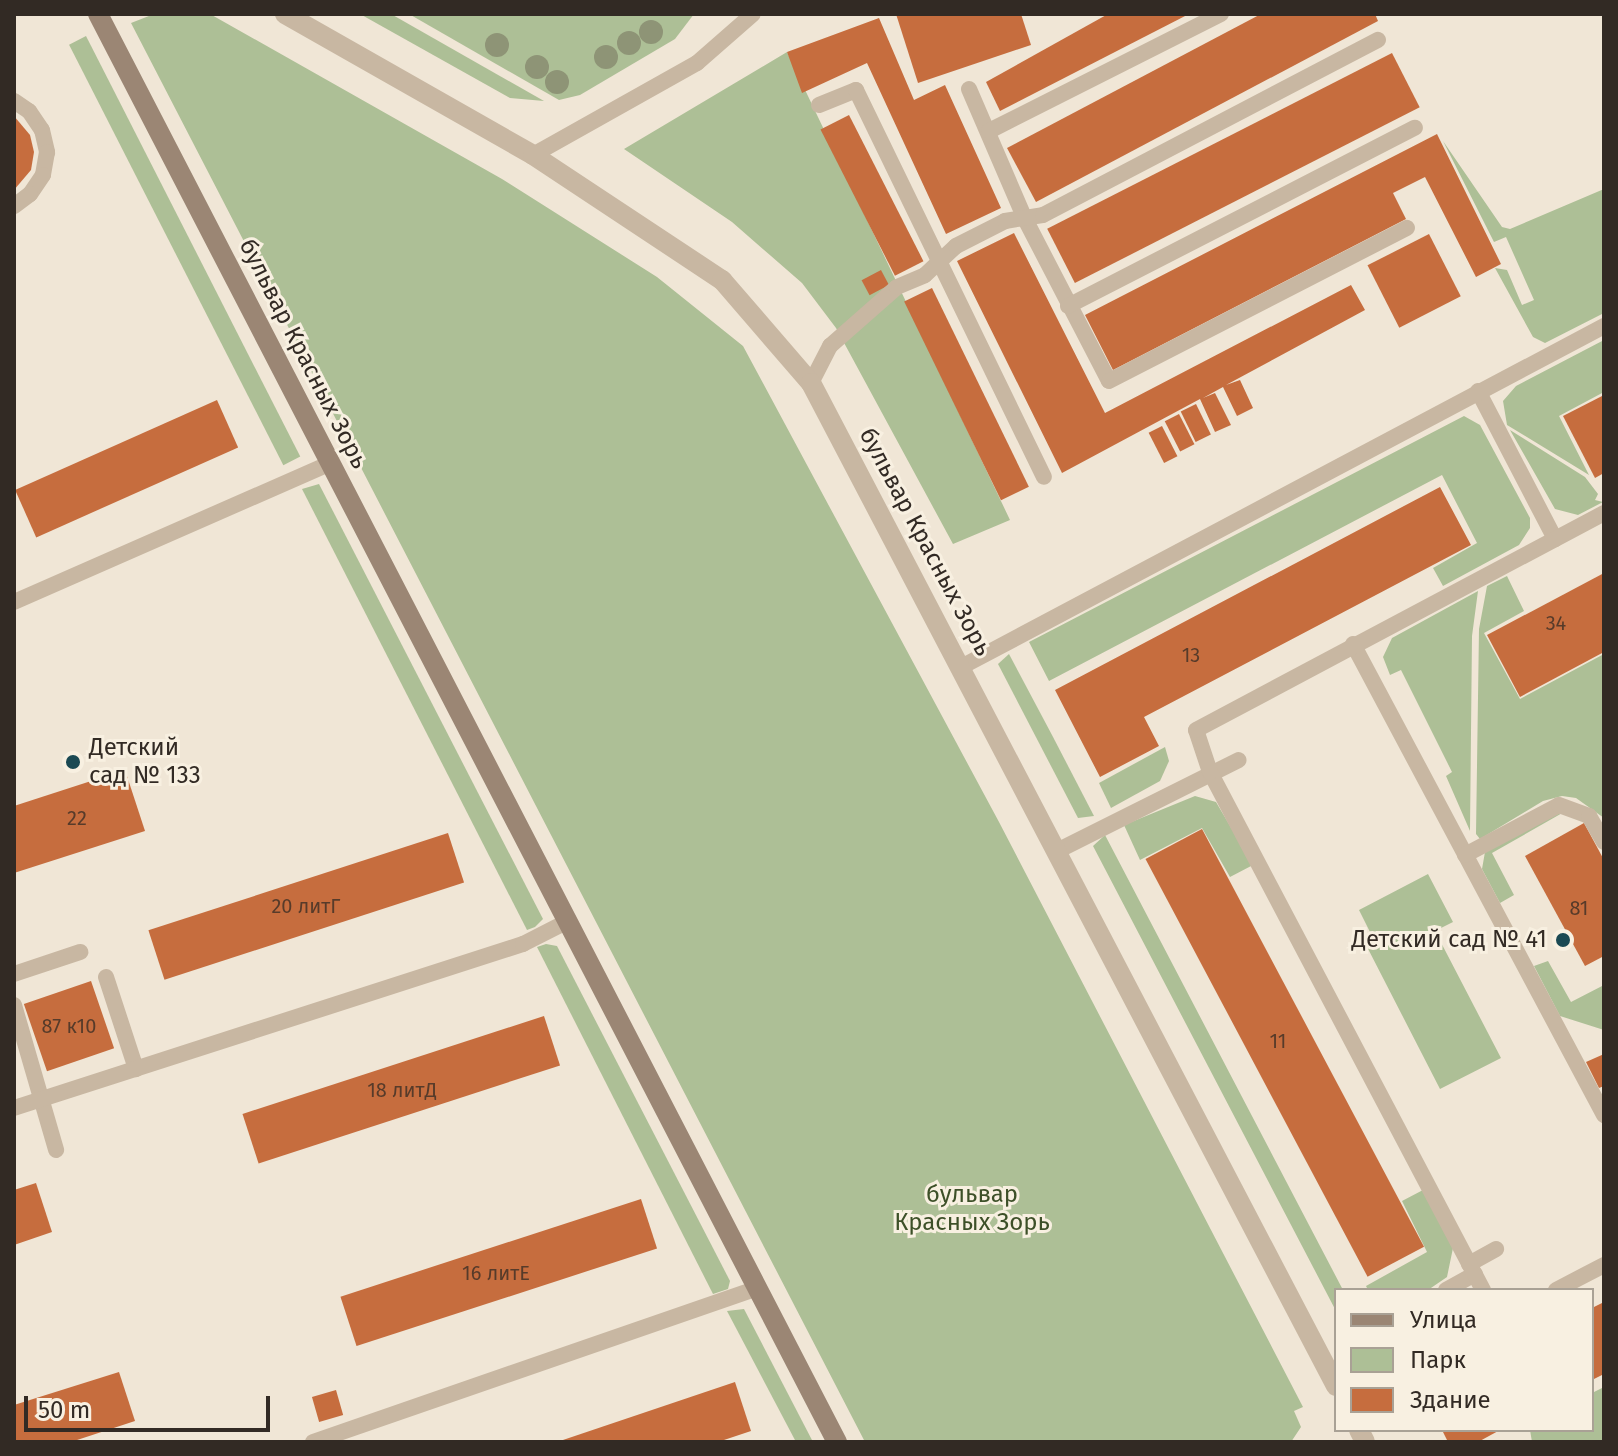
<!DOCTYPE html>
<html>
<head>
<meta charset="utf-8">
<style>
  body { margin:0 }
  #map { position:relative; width:1618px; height:1456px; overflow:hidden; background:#f0e6d6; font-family:"Fira Sans",sans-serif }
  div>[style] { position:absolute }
  .green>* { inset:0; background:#adbf96; transform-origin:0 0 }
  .building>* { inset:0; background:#c66d3e; transform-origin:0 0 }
  .lane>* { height:16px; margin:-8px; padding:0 8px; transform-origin:8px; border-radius:8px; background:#c8b7a2 }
  .street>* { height:20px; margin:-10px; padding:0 10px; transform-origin:10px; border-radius:10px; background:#c8b7a2 }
  .secondary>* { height:20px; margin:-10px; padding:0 10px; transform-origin:10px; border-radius:10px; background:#9b8674 }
  .trees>* { width:24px; height:24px; margin:-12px; border-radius:50%; background:#8e9476 }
  .dots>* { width:22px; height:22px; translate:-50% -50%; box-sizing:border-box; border:4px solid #f8f0e1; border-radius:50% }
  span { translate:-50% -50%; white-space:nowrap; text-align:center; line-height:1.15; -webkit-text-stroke:6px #f8f0e1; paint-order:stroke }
  .number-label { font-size:20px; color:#573b2a }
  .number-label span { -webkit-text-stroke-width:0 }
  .street-label { font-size:24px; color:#322a24 }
  .poi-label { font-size:24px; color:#322a24 }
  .left { translate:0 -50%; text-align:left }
  .right { translate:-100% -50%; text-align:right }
  .park-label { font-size:24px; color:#3d5028 }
  .frame { position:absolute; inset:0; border:16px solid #322a24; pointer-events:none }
  .legend { position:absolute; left:1334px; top:1288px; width:260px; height:144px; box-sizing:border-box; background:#f8f0e1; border:2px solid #a9a195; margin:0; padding:10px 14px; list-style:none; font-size:24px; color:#322a24 }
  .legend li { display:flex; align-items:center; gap:16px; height:40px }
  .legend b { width:40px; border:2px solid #a9a195 }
  .scale { position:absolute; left:24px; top:1396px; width:246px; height:36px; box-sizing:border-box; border:4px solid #322a24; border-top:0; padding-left:10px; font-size:24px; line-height:28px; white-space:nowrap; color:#322a24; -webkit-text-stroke:6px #f8f0e1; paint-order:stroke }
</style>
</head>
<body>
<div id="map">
  <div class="green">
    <div style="clip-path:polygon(154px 14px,210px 14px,502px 179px,657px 277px,743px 346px,999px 822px,1303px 1407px,1294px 1411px,1301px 1427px,1291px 1442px,865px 1442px,131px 23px)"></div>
    <div style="clip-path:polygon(360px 14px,391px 14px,544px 101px,510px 98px)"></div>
    <div style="clip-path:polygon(409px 14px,694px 14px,675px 39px,580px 95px,559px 100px)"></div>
    <div style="left:86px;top:36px;width:472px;height:19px;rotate:63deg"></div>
    <div style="clip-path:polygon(787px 52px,1010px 520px,953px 544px,836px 328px,802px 283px,732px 222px,624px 149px)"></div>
    <div style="clip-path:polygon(1443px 141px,1502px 227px,1510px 229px,1604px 189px,1604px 313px,1545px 343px,1533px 337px,1495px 268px,1507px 270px,1522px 305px,1534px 300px,1506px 237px,1494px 242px)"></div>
    <div style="clip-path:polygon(1604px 340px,1604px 392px,1559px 416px,1589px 475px,1507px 425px,1503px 401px,1516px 386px)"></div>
    <div style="clip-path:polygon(1464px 416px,1480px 425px,1530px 518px,1530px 528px,1519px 545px,1443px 586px,1433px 568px,1477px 543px,1442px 475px,1049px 681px,1029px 642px)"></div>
    <div style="clip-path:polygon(1510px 430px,1585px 477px,1598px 494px,1595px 500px,1603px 502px,1578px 515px,1555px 509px)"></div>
    <div style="clip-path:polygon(319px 484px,543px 919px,535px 927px,527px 930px,302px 489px)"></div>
    <div style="clip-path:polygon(1507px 576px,1524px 611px,1484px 633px,1520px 699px,1604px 654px,1604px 818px,1576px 798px,1562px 796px,1543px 801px,1480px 839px,1476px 834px,1479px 629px,1487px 586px)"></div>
    <div style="clip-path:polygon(1478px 591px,1472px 636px,1470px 831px,1446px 776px,1452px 772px,1401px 670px,1390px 675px,1383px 657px,1392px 638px)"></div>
    <div style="clip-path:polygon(1009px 654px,1052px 735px,1094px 816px,1078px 818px,998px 664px)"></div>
    <div style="clip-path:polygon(1165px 747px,1169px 761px,1160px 781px,1111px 808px,1099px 783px)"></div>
    <div style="clip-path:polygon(1195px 796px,1216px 802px,1253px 865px,1230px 877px,1202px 828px,1140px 860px,1124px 825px)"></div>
    <div style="clip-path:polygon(1564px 812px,1492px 853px,1514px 895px,1500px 903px,1482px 869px,1485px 852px,1531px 823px)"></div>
    <div style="clip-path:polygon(1105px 835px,1343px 1290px,1336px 1290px,1336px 1311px,1093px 846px)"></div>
    <div style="clip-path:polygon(1428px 874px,1453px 922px,1435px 931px,1501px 1058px,1440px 1089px,1364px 941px,1372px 936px,1359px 910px)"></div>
    <div style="clip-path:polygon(546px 944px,557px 946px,730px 1281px,728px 1289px,713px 1294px,537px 947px)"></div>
    <div style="clip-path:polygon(1548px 961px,1571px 1002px,1604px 985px,1604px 1030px,1560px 1016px,1534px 966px)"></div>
    <div style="clip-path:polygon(1423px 1190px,1453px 1248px,1447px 1277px,1428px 1290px,1368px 1290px,1366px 1286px,1427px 1252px,1402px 1201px)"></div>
    <div style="clip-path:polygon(744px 1309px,813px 1442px,796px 1442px,727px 1311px)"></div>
    <div style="clip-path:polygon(1604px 1387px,1604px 1442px,1532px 1442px,1530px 1430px,1592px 1430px,1592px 1393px)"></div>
  </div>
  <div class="building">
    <div style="clip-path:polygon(896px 14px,1021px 14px,1031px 45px,918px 83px)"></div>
    <div style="clip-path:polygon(1108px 14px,1189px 14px,1000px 111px,986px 82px)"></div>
    <div style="clip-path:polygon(1261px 14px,1375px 14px,1378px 21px,1036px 202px,1007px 148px)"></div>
    <div style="clip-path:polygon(879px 18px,914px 100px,945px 85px,1001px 208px,946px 234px,867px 63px,802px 93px,787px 52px)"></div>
    <div style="left:1392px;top:53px;width:61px;height:387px;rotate:63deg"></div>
    <div style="left:849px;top:115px;width:164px;height:32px;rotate:63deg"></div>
    <div style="clip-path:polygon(14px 116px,30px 135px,34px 152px,31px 170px,14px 190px)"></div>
    <div style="clip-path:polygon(1437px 134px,1501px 264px,1476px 277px,1425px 177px,1393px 193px,1406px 219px,1113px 370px,1085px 315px)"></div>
    <div style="clip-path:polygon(1014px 233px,1105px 413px,1351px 285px,1365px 310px,1226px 385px,1240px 380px,1253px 408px,1237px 416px,1223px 387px,1203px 398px,1215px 393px,1231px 425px,1215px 432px,1200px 399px,1062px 473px,957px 261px)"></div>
    <div style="left:1429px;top:234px;width:70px;height:69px;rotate:63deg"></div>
    <div style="left:881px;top:270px;width:17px;height:22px;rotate:62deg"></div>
    <div style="left:932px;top:288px;width:221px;height:31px;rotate:64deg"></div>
    <div style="clip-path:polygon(1604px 395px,1604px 473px,1595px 478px,1563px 416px)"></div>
    <div style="left:217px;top:400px;width:52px;height:221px;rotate:66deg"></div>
    <div style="left:1196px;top:404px;width:34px;height:17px;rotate:64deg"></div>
    <div style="left:1179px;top:414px;width:34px;height:16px;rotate:63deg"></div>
    <div style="left:1162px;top:426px;width:34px;height:15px;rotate:63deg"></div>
    <div style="clip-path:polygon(1440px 487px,1471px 545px,1144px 717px,1159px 746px,1100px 777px,1055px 690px)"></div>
    <div style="clip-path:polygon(1604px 573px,1604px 652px,1520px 697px,1487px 635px)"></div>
    <div style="clip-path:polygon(125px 770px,145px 831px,14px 873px,14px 806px)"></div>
    <div style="clip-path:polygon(1584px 823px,1604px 860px,1604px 956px,1585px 966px,1525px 856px)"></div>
    <div style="left:1202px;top:829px;width:473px;height:64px;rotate:62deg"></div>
    <div style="left:448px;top:833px;width:52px;height:315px;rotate:72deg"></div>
    <div style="left:91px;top:981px;width:71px;height:71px;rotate:71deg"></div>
    <div style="left:544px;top:1016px;width:52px;height:317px;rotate:72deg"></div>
    <div style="clip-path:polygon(1604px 1054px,1604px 1086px,1599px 1088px,1586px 1062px)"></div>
    <div style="clip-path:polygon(36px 1183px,52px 1232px,14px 1245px,14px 1190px)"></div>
    <div style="left:641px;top:1199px;width:52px;height:316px;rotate:72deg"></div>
    <div style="clip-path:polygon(1604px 1302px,1604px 1374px,1592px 1380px,1592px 1308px)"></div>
    <div style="clip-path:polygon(119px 1372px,135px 1421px,71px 1442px,14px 1442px,14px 1405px)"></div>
    <div style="clip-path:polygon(735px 1382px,751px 1431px,718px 1442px,557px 1442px)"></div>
    <div style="left:336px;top:1390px;width:26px;height:25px;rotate:74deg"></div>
    <div style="clip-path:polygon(1442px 1430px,1500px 1430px,1478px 1442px,1448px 1442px)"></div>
  </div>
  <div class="lane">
    <div style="left:969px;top:89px;width:142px;rotate:66.7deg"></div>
    <div style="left:1025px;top:219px;width:182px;rotate:62.6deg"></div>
    <div style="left:1109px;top:381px;width:335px;rotate:-27.2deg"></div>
    <div style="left:14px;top:101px;width:18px;rotate:34deg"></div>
    <div style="left:29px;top:111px;width:23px;rotate:56deg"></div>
    <div style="left:42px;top:130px;width:23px;rotate:77deg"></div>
    <div style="left:47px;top:152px;width:23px;rotate:100deg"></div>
    <div style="left:43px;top:175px;width:23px;rotate:124deg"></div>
    <div style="left:30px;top:194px;width:20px;rotate:143deg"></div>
    <div style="left:819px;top:105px;width:40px;rotate:-22deg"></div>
    <div style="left:856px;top:90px;width:430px;rotate:64.1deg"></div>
    <div style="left:989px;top:131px;width:260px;rotate:-26.8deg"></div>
    <div style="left:533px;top:155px;width:188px;rotate:-29.3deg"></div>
    <div style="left:697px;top:63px;width:74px;rotate:-41.2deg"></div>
    <div style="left:1068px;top:306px;width:390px;rotate:-27.2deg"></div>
    <div style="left:811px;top:383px;width:42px;rotate:-62.8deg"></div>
    <div style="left:830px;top:346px;width:89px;rotate:-41.4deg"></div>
    <div style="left:897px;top:287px;width:30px;rotate:-23deg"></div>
    <div style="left:925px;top:275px;width:42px;rotate:-43.1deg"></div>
    <div style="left:956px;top:246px;width:55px;rotate:-27deg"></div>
    <div style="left:1005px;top:221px;width:38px;rotate:-9deg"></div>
    <div style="left:1043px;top:215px;width:378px;rotate:-27.6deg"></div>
    <div style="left:1478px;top:391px;width:167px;rotate:62.5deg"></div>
    <div style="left:14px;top:602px;width:345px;rotate:-23.7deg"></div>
    <div style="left:1353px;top:644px;width:534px;rotate:61.95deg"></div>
    <div style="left:963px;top:666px;width:726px;rotate:-27.94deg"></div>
    <div style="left:1057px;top:851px;width:203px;rotate:-26.6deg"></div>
    <div style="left:1465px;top:855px;width:106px;rotate:-28deg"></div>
    <div style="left:1559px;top:805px;width:32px;rotate:20deg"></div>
    <div style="left:1589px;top:816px;width:30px;rotate:60deg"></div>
    <div style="left:14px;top:974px;width:70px;rotate:-18.4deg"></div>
    <div style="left:106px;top:977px;width:97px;rotate:71.9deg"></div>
    <div style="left:14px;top:1005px;width:151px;rotate:73.8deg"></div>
    <div style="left:14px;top:1108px;width:535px;rotate:-17.86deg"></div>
    <div style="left:523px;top:944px;width:51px;rotate:-27.1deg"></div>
    <div style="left:1469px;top:1264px;width:31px;rotate:-29deg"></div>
    <div style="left:1446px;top:1290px;width:33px;rotate:-29deg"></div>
    <div style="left:1483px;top:1290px;width:586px;rotate:-117.79deg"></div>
    <div style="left:1210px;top:772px;width:44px;rotate:-108.4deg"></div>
    <div style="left:1196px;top:730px;width:462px;rotate:-28deg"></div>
    <div style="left:1556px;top:1290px;width:54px;rotate:-27.5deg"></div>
    <div style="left:313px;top:1442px;width:470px;rotate:-19.1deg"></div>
  </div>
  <div class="street">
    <div style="left:285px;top:14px;width:285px;rotate:29.6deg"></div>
    <div style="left:533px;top:155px;width:227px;rotate:33.5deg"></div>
    <div style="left:722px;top:280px;width:136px;rotate:49.2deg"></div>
    <div style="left:811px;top:383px;width:1132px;rotate:62.37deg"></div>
    <div style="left:1359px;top:1430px;width:13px;rotate:63deg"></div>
  </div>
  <div class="secondary">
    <div style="left:98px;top:14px;width:1608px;rotate:62.64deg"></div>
  </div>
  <div class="trees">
    <div style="left:651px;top:32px"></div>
    <div style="left:629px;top:43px"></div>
    <div style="left:497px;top:45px"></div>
    <div style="left:606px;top:57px"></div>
    <div style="left:537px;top:67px"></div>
    <div style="left:557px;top:82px"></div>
  </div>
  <div class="dots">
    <div style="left:73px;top:762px;background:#1b4953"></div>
    <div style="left:1563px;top:940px;background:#1b4953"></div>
  </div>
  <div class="number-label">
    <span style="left:1556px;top:623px">34</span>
    <span style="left:1191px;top:655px">13</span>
    <span style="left:77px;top:818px">22</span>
    <span style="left:306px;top:906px">20 литГ</span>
    <span style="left:1579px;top:908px">81</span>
    <span style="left:69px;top:1026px">87 к10</span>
    <span style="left:1278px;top:1041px">11</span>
    <span style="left:402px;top:1090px">18 литД</span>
    <span style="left:496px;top:1273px">16 литЕ</span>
  </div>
  <div class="street-label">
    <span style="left:303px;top:354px;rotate:63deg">бульвар Красных Зорь</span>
    <span style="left:925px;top:542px;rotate:62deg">бульвар Красных Зорь</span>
  </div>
  <div class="poi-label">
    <span class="left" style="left:89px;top:762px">Детский<br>сад № 133</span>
    <span class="right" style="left:1547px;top:940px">Детский сад № 41</span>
  </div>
  <div class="park-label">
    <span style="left:972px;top:1209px">бульвар<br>Красных Зорь</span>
  </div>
  <div class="frame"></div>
  <ul class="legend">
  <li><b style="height:10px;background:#9b8674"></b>Улица</li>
  <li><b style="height:22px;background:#adbf96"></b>Парк</li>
  <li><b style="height:22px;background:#c66d3e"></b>Здание</li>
  </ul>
  <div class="scale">50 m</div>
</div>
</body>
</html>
